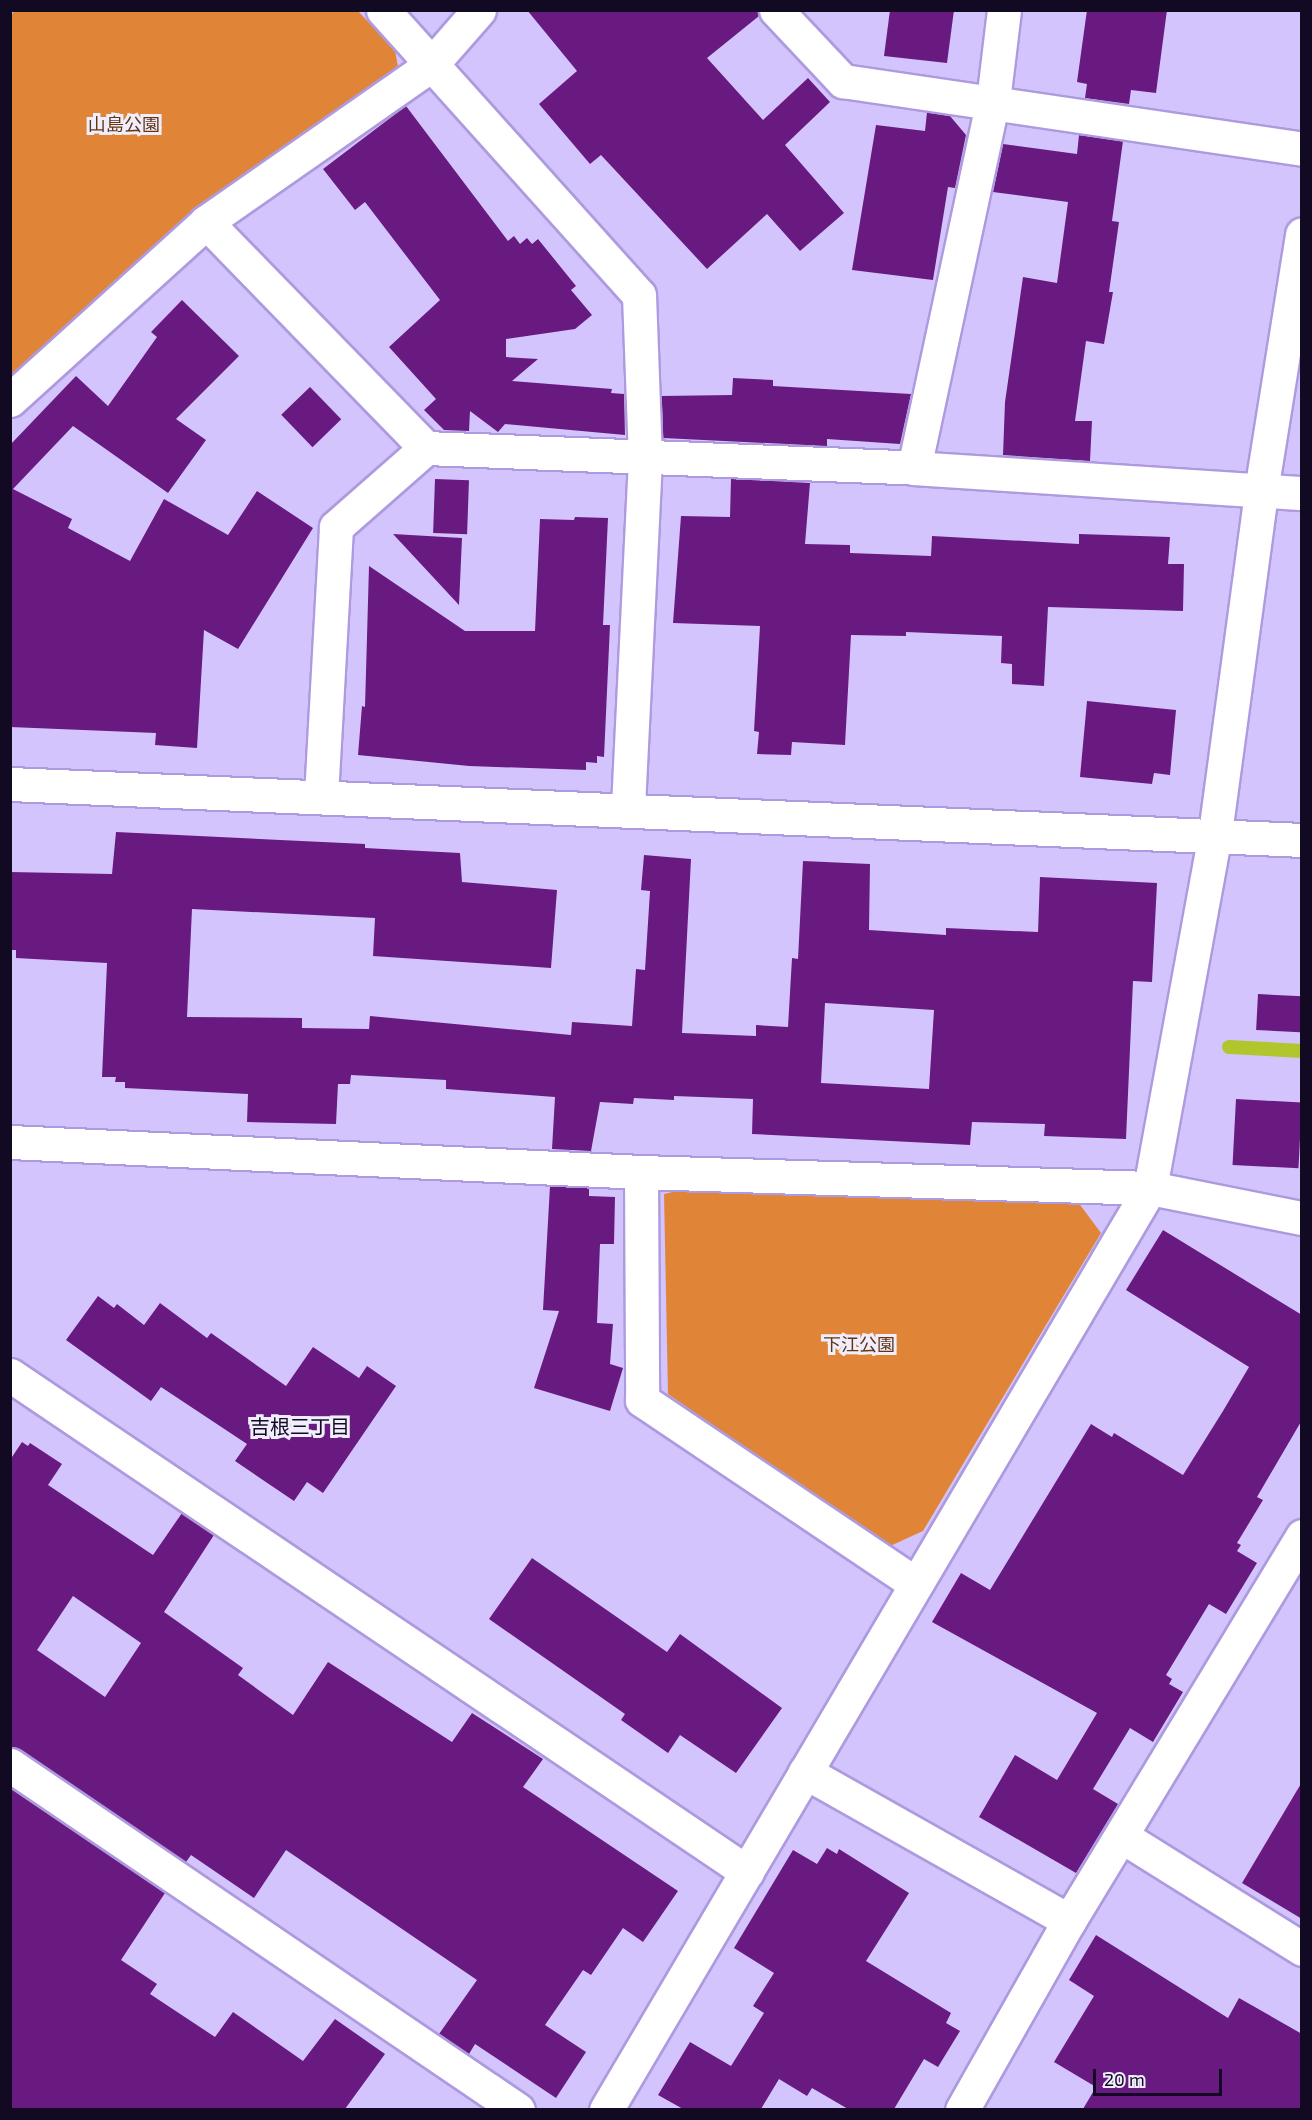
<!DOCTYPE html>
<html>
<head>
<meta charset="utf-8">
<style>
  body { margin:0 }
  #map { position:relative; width:1312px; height:2120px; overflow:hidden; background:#d4c4fd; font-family:"Exo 2","Noto Sans JP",sans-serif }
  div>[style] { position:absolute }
  .green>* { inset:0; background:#e08538 }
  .stream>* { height:14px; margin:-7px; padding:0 7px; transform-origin:7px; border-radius:7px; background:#b1c52c }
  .building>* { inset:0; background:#691a81; transform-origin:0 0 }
  .roads { filter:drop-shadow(2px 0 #ae9ade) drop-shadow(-2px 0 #ae9ade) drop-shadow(0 2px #ae9ade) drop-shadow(0 -2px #ae9ade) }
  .minor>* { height:33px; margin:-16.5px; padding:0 16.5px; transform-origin:16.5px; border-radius:16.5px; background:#fff }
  span { translate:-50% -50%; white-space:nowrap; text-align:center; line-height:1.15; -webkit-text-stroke:6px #f0edfc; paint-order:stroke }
  .park-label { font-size:18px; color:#603510 }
  .neighbourhood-label { font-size:20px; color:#120922 }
  .frame { position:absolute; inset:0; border:12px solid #120922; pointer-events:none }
  .scale { position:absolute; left:1093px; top:2069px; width:129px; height:27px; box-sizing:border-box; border:3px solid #120922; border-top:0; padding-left:8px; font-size:18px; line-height:21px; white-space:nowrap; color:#120922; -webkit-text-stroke:4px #f0edfc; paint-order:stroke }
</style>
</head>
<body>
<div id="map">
  <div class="green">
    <div style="clip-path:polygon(15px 10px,358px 11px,395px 50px,398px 67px,190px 217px,11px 386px,10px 17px)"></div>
    <div style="clip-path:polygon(689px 1188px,1078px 1202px,1101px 1233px,923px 1531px,888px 1547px,668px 1394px,664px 1194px)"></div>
  </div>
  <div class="stream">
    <div style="left:1229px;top:1047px;width:73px;rotate:3.1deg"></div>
  </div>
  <div class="building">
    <div style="clip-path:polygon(527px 10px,758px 10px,759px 16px,707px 58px,763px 120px,808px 78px,830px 102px,785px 145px,844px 213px,800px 251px,767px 214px,707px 269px,601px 155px,590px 164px,539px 104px,577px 71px)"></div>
    <div style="clip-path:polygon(890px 10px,954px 10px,947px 63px,884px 56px)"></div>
    <div style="clip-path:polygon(1087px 10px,1167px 10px,1156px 93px,1131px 90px,1129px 104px,1085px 98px,1087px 84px,1077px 82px)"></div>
    <div style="clip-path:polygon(406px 106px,508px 241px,514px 236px,520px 244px,527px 238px,532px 244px,538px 239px,576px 286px,571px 290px,592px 315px,575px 329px,506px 339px,506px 357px,538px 359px,512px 381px,612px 389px,611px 393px,624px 394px,625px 435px,505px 424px,498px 432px,470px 411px,469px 431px,444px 430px,424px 410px,436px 399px,389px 347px,440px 300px,365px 202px,355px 210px,323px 169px)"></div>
    <div style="clip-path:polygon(927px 112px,950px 116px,966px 135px,955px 188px,948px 187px,933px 280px,852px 270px,876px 125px,925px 131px)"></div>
    <div style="clip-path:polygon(1079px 135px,1123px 141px,1112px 221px,1119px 222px,1109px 292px,1113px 292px,1104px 344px,1086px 341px,1075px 421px,1092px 421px,1090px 461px,1003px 455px,1005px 402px,1023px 277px,1057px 283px,1068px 202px,993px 192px,1003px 144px,1077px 154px)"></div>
    <div style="clip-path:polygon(182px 300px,239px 356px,176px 419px,206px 440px,168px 493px,73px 426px,13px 489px,72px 519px,68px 528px,130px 561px,164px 499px,228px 535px,257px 491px,313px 528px,238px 649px,204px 630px,197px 748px,155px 745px,156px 733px,10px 727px,10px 445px,76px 376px,108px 406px,157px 337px,151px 332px)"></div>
    <div style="clip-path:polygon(733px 378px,773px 380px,773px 386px,911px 394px,900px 444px,827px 439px,827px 446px,663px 438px,661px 396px,732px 395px)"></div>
    <div style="left:310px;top:387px;width:45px;height:40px;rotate:46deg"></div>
    <div style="left:435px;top:479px;width:34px;height:54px;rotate:2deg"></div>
    <div style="clip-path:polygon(731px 479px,810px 483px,805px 544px,850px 545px,850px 553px,931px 556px,932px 536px,1079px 544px,1079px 534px,1170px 537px,1168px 564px,1184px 564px,1183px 611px,1048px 607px,1044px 686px,1012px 684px,1012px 664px,1001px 663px,1002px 636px,906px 632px,906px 636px,851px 635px,845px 745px,792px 742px,791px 755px,757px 754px,759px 732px,754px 731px,760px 626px,673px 623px,681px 516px,730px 517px)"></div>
    <div style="clip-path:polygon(575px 517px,608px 518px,603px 625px,610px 625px,604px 757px,597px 756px,597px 763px,586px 762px,586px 770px,469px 766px,358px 755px,362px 706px,365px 707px,369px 566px,465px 631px,535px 631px,540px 519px,574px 520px)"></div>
    <div style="clip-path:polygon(393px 534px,462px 538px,459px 605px)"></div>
    <div style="clip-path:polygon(1087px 701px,1176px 710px,1170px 775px,1154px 773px,1152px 784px,1080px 777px)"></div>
    <div style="clip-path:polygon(evenodd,116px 832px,365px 844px,365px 848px,460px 853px,462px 882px,557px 890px,551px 968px,373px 956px,375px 918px,192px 909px,187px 1017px,302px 1018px,302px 1028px,369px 1029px,370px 1016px,571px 1035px,572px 1022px,632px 1026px,636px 969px,645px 970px,650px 891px,641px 890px,644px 855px,691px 859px,682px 1033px,756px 1036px,756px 1025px,788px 1027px,792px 958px,798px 959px,803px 861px,870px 864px,869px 930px,946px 935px,946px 928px,1038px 932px,1040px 877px,1157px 883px,1152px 982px,1133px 981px,1126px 1139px,1044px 1136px,1045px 1124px,972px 1122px,970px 1145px,752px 1134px,753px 1099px,674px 1096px,674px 1100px,634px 1098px,633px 1104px,600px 1102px,591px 1151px,552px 1149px,555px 1097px,446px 1089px,446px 1080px,351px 1075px,350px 1084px,338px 1084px,336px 1124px,247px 1122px,248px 1094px,125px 1088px,125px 1082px,115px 1082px,116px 1077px,102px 1077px,107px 963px,16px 958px,16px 950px,10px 950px,10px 872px,112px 874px,116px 832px,825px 1003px,934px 1010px,929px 1089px,821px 1083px,825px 1003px)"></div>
    <div style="left:1258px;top:994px;width:44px;height:36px;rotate:3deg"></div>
    <div style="left:1236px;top:1099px;width:66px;height:66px;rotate:3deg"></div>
    <div style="clip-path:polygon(550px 1186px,589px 1188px,589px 1196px,615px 1197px,614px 1244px,600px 1244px,597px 1323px,613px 1324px,610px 1364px,623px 1368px,610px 1411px,534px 1388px,559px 1311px,543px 1310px)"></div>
    <div style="clip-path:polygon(1163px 1230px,1302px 1315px,1302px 1420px,1257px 1497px,1263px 1500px,1237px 1543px,1241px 1545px,1237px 1551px,1257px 1563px,1226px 1614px,1209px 1604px,1166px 1675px,1172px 1679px,1169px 1684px,1183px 1692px,1153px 1742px,1130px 1728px,1093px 1789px,1118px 1804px,1076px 1873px,979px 1817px,1015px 1755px,1057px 1780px,1097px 1713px,932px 1622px,961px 1573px,990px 1590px,1091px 1424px,1112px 1437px,1114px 1433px,1183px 1475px,1223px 1411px,1249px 1367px,1126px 1290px)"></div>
    <div style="clip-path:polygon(98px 1296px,114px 1308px,117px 1304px,144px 1325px,160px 1303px,207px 1338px,211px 1333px,286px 1386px,313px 1347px,359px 1378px,367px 1366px,396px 1386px,323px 1493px,307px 1482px,294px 1501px,235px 1461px,247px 1444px,161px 1387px,151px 1401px,66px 1340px)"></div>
    <div style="clip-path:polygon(evenodd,22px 1442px,28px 1446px,30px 1443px,62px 1464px,48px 1485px,153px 1555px,182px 1513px,214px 1535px,164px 1612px,243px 1668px,238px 1675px,293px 1715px,328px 1662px,452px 1742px,472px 1713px,543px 1759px,523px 1787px,678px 1891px,643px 1942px,623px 1928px,591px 1975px,583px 1970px,545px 2025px,586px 2052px,556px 2098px,475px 2044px,469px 2054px,439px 2034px,477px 1980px,286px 1850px,254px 1898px,191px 1855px,186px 1862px,10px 1746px,10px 1460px,22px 1442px,73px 1596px,141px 1643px,105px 1697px,37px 1650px,73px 1596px)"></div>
    <div style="clip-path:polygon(532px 1558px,667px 1652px,680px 1634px,782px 1708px,736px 1773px,680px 1735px,668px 1753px,621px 1720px,625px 1714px,489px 1619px)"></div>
    <div style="clip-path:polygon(1302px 1782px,1302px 1919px,1242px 1883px)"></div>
    <div style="clip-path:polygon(10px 1788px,165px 1893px,121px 1960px,157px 1984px,150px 1994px,215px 2037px,233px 2012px,303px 2061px,335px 2019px,385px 2054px,345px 2109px,10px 2109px)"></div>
    <div style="clip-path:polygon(827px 1848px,837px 1854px,839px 1849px,909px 1893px,866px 1961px,951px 2013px,946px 2023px,960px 2031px,938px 2067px,924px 2059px,894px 2109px,848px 2109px,812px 2088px,807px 2096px,779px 2079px,761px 2109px,683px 2109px,658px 2095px,690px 2042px,731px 2066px,764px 2013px,753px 2006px,774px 1973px,734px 1948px,793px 1850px,817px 1864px)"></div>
    <div style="clip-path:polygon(1096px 1935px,1228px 2018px,1239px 1998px,1302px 2034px,1302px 2109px,1083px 2109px,1096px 2087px,1054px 2062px,1094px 1996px,1069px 1980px)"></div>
  </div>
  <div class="roads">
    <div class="minor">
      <div style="left:383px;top:10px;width:383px;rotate:48.1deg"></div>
      <div style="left:639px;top:295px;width:164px;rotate:87.9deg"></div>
      <div style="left:645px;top:459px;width:352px;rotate:92.8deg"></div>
      <div style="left:776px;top:10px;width:98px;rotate:46.7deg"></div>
      <div style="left:843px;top:81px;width:464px;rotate:8.4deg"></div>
      <div style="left:206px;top:222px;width:315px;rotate:45.8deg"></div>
      <div style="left:426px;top:448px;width:488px;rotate:2.3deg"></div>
      <div style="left:914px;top:468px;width:389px;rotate:3.7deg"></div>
      <div style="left:10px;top:400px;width:265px;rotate:-42.2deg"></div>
      <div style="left:206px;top:222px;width:274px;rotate:-34.9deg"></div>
      <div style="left:431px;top:65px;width:73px;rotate:-48.9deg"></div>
      <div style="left:914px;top:468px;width:375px;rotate:-77.9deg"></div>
      <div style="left:993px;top:101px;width:92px;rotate:-83.1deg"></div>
      <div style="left:10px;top:784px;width:1293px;rotate:2.48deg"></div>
      <div style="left:321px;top:796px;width:269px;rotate:-86.8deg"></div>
      <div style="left:336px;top:527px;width:120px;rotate:-41.3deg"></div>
      <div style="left:10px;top:1142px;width:632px;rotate:2.72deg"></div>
      <div style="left:641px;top:1172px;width:509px;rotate:1.8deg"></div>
      <div style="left:1150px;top:1188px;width:155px;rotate:11.2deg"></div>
      <div style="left:641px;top:1172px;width:228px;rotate:89.7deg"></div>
      <div style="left:642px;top:1400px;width:330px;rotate:33.9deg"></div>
      <div style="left:10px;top:1375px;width:889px;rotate:33.99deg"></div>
      <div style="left:10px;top:1765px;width:614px;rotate:34.18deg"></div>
      <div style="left:805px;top:1772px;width:303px;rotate:29.4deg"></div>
      <div style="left:1123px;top:1837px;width:211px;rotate:32deg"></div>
      <div style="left:606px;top:2110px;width:1071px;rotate:-59.46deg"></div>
      <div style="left:1150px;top:1188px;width:361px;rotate:-79.6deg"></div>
      <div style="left:1215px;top:833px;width:345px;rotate:-82.3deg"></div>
      <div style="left:1261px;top:491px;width:260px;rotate:-80.9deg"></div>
      <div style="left:962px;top:2110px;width:217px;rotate:-60.5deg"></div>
      <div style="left:1069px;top:1921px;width:450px;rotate:-58.8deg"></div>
    </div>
  </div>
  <div class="park-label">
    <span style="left:124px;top:124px">山島公園</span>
    <span style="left:859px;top:1344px">下江公園</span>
  </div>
  <div class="neighbourhood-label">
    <span style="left:300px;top:1426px">吉根三丁目</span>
  </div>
  <div class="frame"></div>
  <div class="scale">20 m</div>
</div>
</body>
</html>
